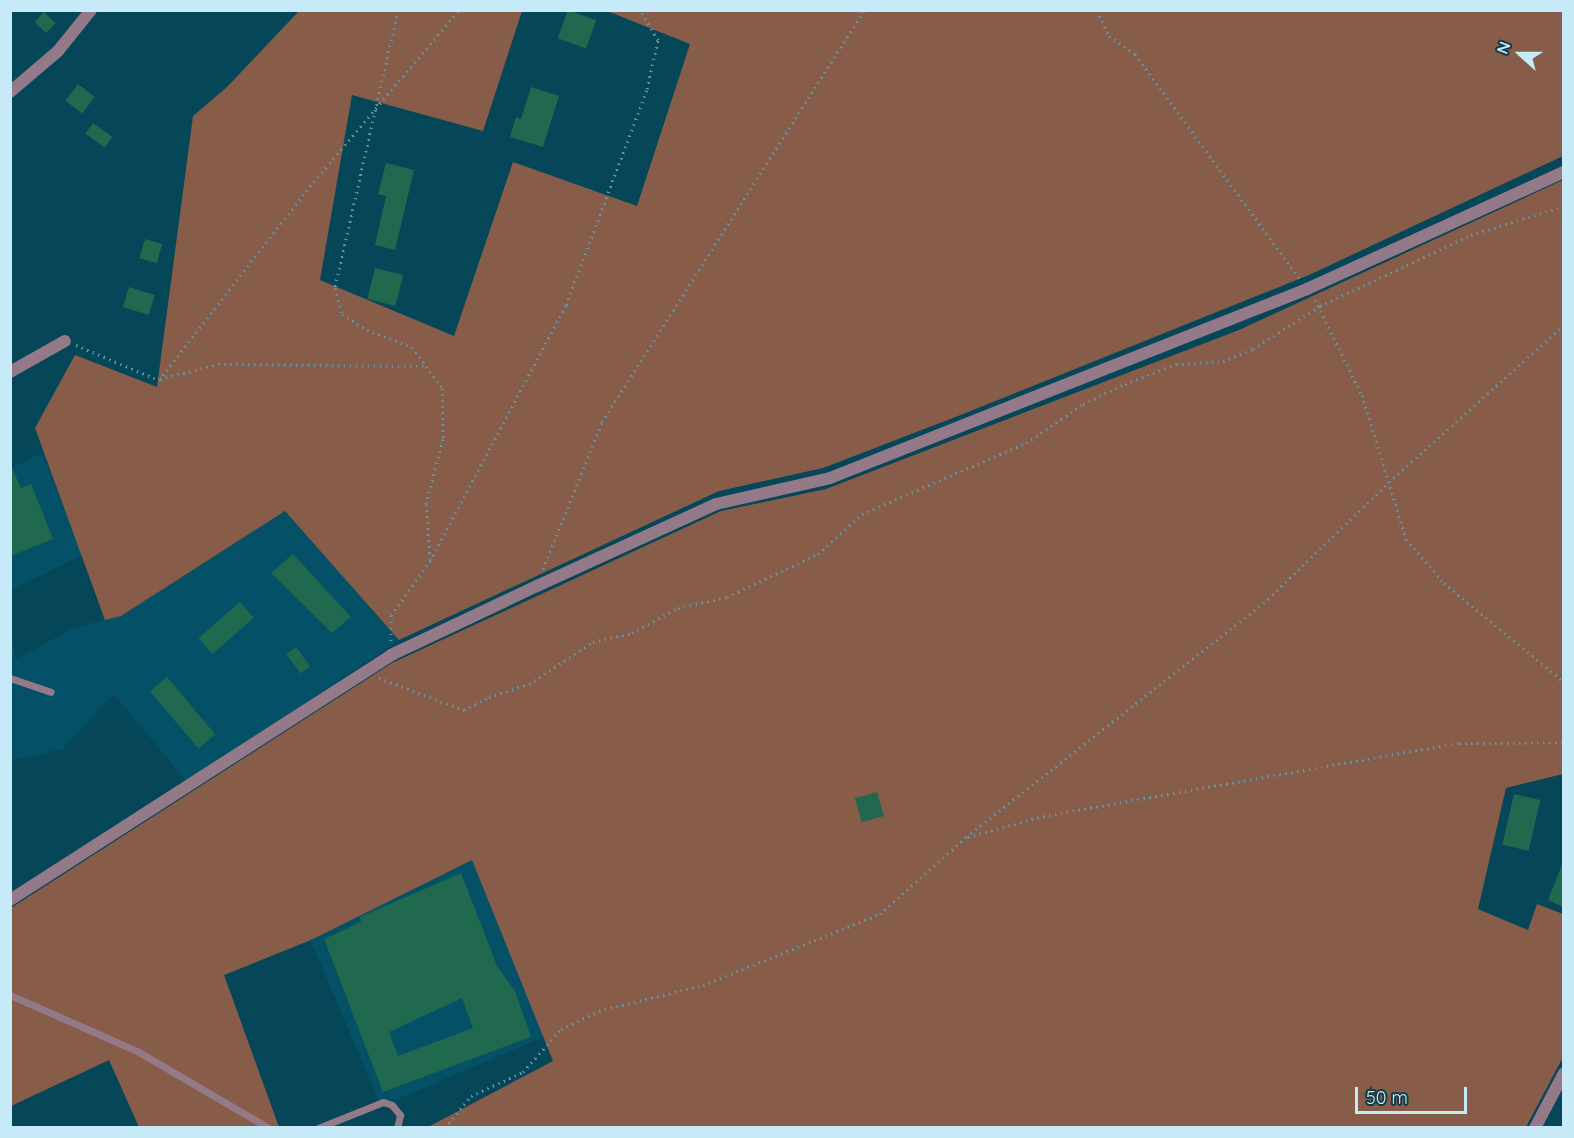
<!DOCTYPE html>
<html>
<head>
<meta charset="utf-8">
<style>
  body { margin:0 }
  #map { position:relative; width:1574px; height:1138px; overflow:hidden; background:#054659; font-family:Quicksand,sans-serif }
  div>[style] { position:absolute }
  .built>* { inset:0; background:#045167; transform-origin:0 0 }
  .green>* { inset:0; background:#875d49 }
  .building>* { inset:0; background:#20684e; transform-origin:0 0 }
  .path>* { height:3px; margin-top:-1.5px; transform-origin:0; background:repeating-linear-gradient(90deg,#6395a6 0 1.5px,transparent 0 6px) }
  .lane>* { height:7px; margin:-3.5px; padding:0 3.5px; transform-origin:3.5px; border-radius:3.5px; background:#947a88 }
  .street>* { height:12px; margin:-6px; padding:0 6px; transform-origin:6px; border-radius:6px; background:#947a88 }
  span { translate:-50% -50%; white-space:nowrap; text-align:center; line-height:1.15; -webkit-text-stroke:5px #123a48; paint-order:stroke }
  .frame { position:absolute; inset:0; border:12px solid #c7eaf8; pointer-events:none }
  .north { position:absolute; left:1490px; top:24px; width:60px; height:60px; -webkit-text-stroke:4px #123a48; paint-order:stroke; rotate:291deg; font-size:16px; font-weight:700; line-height:24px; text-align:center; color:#c7eaf8 }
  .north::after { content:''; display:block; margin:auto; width:21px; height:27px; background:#c7eaf8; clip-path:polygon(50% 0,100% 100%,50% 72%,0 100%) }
  .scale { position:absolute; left:1355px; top:1087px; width:112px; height:27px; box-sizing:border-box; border:3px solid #c7eaf8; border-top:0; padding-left:8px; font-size:18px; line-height:21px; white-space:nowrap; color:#c7eaf8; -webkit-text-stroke:4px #123a48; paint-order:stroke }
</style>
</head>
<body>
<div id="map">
  <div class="built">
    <div style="clip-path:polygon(42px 453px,83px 555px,11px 590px,11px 468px)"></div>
    <div style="clip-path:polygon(285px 511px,399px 640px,188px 783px,114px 694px,62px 749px,11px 761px,10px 634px,17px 659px,73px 628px,121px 616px)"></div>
    <div style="left:472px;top:860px;width:191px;height:180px;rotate:67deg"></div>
  </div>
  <div class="green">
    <div style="clip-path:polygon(299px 11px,522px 11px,483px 131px,352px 95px,320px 280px,454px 336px,513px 162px,637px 206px,690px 44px,607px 11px,1563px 11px,1563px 156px,1309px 275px,958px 416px,823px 468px,719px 491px,399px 640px,285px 511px,121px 616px,105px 620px,35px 428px,75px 355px,157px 387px,193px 116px,227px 87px)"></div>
    <div style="clip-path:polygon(1563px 180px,1563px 774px,1506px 788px,1478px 909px,1528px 930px,1537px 904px,1563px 914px,1563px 1057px,1526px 1127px,428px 1127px,553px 1061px,472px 860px,311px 940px,224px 975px,279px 1127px,139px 1127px,109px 1060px,11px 1106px,11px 908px,392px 663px,721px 511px,826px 489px,1239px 330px)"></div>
  </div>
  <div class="building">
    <div style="left:568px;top:10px;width:30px;height:30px;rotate:20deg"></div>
    <div style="left:44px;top:12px;width:16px;height:14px;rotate:43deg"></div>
    <div style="left:78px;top:84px;width:21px;height:21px;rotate:37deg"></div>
    <div style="clip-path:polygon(531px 87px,559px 96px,543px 147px,510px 137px,516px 117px,521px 119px)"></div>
    <div style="left:93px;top:123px;width:24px;height:13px;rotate:36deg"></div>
    <div style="clip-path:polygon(386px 163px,414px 170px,395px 250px,375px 245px,386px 196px,378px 194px)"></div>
    <div style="left:145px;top:239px;width:18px;height:20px;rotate:16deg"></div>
    <div style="left:375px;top:268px;width:29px;height:32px;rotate:14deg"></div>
    <div style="left:129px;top:287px;width:27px;height:21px;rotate:17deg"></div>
    <div style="clip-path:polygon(10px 464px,21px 488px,31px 484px,53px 539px,10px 556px)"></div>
    <div style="clip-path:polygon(293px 554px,351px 617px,332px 633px,271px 573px)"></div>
    <div style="left:240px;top:602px;width:21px;height:55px;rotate:49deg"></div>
    <div style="left:296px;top:647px;width:24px;height:12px;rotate:54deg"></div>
    <div style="left:167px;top:677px;width:75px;height:22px;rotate:50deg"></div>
    <div style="left:877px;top:792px;width:25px;height:23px;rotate:74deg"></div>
    <div style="left:1514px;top:794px;width:27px;height:52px;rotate:13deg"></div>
    <div style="clip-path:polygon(1563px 862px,1563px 907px,1548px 900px)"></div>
    <div style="clip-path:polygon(evenodd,461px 873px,497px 966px,515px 991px,531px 1037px,383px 1092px,324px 939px,361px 922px,360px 917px,461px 873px,462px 998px,473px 1028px,398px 1056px,389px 1032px,462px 998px)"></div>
  </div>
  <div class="path">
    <div style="left:398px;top:10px;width:285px;rotate:102.8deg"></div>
    <div style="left:335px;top:288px;width:27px;rotate:75deg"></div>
    <div style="left:342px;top:314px;width:30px;rotate:33deg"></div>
    <div style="left:367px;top:330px;width:48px;rotate:20.7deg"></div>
    <div style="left:412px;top:347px;width:51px;rotate:53.8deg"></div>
    <div style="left:442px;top:388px;width:51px;rotate:88.9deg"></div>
    <div style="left:443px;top:439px;width:67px;rotate:104.7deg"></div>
    <div style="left:426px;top:504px;width:55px;rotate:85.8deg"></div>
    <div style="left:848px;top:10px;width:15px;rotate:8deg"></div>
    <div style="left:1097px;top:10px;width:29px;rotate:65deg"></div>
    <div style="left:1109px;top:36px;width:32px;rotate:35deg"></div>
    <div style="left:1135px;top:54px;width:278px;rotate:53.8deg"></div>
    <div style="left:1315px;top:300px;width:106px;rotate:63.7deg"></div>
    <div style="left:1362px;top:395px;width:151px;rotate:73deg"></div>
    <div style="left:1406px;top:539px;width:58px;rotate:49.2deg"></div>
    <div style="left:1444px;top:583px;width:156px;rotate:39.5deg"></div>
    <div style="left:76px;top:345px;width:90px;rotate:22.9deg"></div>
    <div style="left:159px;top:380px;width:239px;rotate:-52.1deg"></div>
    <div style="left:306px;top:191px;width:237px;rotate:-49.8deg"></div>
    <div style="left:160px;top:379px;width:60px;rotate:-14.5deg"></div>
    <div style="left:218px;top:364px;width:208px;rotate:0.6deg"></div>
    <div style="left:543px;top:569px;width:158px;rotate:-68.1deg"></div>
    <div style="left:602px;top:422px;width:488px;rotate:-57.5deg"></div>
    <div style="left:391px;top:641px;width:26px;rotate:-90deg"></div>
    <div style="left:391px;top:615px;width:67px;rotate:-54.2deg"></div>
    <div style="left:430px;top:561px;width:290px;rotate:-62deg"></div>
    <div style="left:566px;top:305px;width:231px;rotate:-69.4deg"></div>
    <div style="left:647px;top:89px;width:50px;rotate:-77.3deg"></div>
    <div style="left:658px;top:40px;width:35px;rotate:-121deg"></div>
    <div style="left:379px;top:678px;width:91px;rotate:20.6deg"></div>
    <div style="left:464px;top:710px;width:28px;rotate:-27deg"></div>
    <div style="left:489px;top:697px;width:42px;rotate:-18deg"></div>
    <div style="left:529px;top:684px;width:77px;rotate:-33.3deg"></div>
    <div style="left:593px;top:642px;width:40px;rotate:-13deg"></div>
    <div style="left:632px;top:633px;width:52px;rotate:-28.5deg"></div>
    <div style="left:678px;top:608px;width:50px;rotate:-12.7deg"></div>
    <div style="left:727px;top:597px;width:101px;rotate:-25.3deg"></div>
    <div style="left:818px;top:554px;width:59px;rotate:-42.3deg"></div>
    <div style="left:862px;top:514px;width:179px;rotate:-23.4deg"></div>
    <div style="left:1026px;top:443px;width:69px;rotate:-34.4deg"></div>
    <div style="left:1083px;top:404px;width:47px;rotate:-25.5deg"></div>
    <div style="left:1125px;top:384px;width:55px;rotate:-21.4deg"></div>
    <div style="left:1176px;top:364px;width:47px;rotate:-3.7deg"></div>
    <div style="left:1223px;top:361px;width:32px;rotate:-22deg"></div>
    <div style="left:1253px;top:349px;width:80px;rotate:-32.7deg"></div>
    <div style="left:1320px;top:306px;width:167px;rotate:-25.2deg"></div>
    <div style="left:1471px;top:235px;width:97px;rotate:-17.3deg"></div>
    <div style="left:968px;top:837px;width:78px;rotate:-15.6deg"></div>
    <div style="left:1043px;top:816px;width:422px;rotate:-10deg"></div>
    <div style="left:1459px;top:743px;width:105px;rotate:-0.5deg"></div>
    <div style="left:445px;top:1128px;width:41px;rotate:-50.9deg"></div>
    <div style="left:471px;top:1096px;width:57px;rotate:-24.8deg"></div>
    <div style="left:523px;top:1072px;width:57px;rotate:-48.5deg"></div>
    <div style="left:561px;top:1029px;width:42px;rotate:-25.3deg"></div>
    <div style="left:599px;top:1011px;width:107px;rotate:-14deg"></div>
    <div style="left:703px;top:985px;width:191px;rotate:-21.9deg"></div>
    <div style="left:880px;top:914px;width:115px;rotate:-41.8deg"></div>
    <div style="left:966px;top:837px;width:385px;rotate:-38.2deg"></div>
    <div style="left:1268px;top:599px;width:168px;rotate:-44deg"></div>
    <div style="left:1389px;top:482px;width:235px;rotate:-41.9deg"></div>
  </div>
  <div class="lane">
    <div style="left:10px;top:678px;width:43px;rotate:18.9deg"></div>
    <div style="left:10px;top:995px;width:139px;rotate:23.8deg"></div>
    <div style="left:137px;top:1051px;width:153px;rotate:30.3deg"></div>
    <div style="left:318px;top:1128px;width:70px;rotate:-21.8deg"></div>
    <div style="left:383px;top:1102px;width:9px;rotate:18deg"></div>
    <div style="left:392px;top:1105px;width:13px;rotate:51deg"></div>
    <div style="left:400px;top:1115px;width:13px;rotate:103deg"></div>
  </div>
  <div class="street">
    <div style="left:10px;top:92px;width:63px;rotate:-40.5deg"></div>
    <div style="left:58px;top:51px;width:53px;rotate:-51.2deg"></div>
    <div style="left:10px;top:372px;width:63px;rotate:-29.4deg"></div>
    <div style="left:10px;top:900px;width:453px;rotate:-32.7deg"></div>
    <div style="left:391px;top:655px;width:161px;rotate:-25.3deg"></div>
    <div style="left:537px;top:586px;width:197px;rotate:-24.6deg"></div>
    <div style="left:716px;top:504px;width:117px;rotate:-12.8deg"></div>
    <div style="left:830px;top:478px;width:513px;rotate:-21.61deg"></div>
    <div style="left:1307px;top:289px;width:282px;rotate:-24.5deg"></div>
    <div style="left:1535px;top:1128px;width:62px;rotate:-62.2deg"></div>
  </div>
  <div class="frame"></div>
  <div class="north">N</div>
  <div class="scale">50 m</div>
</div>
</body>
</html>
